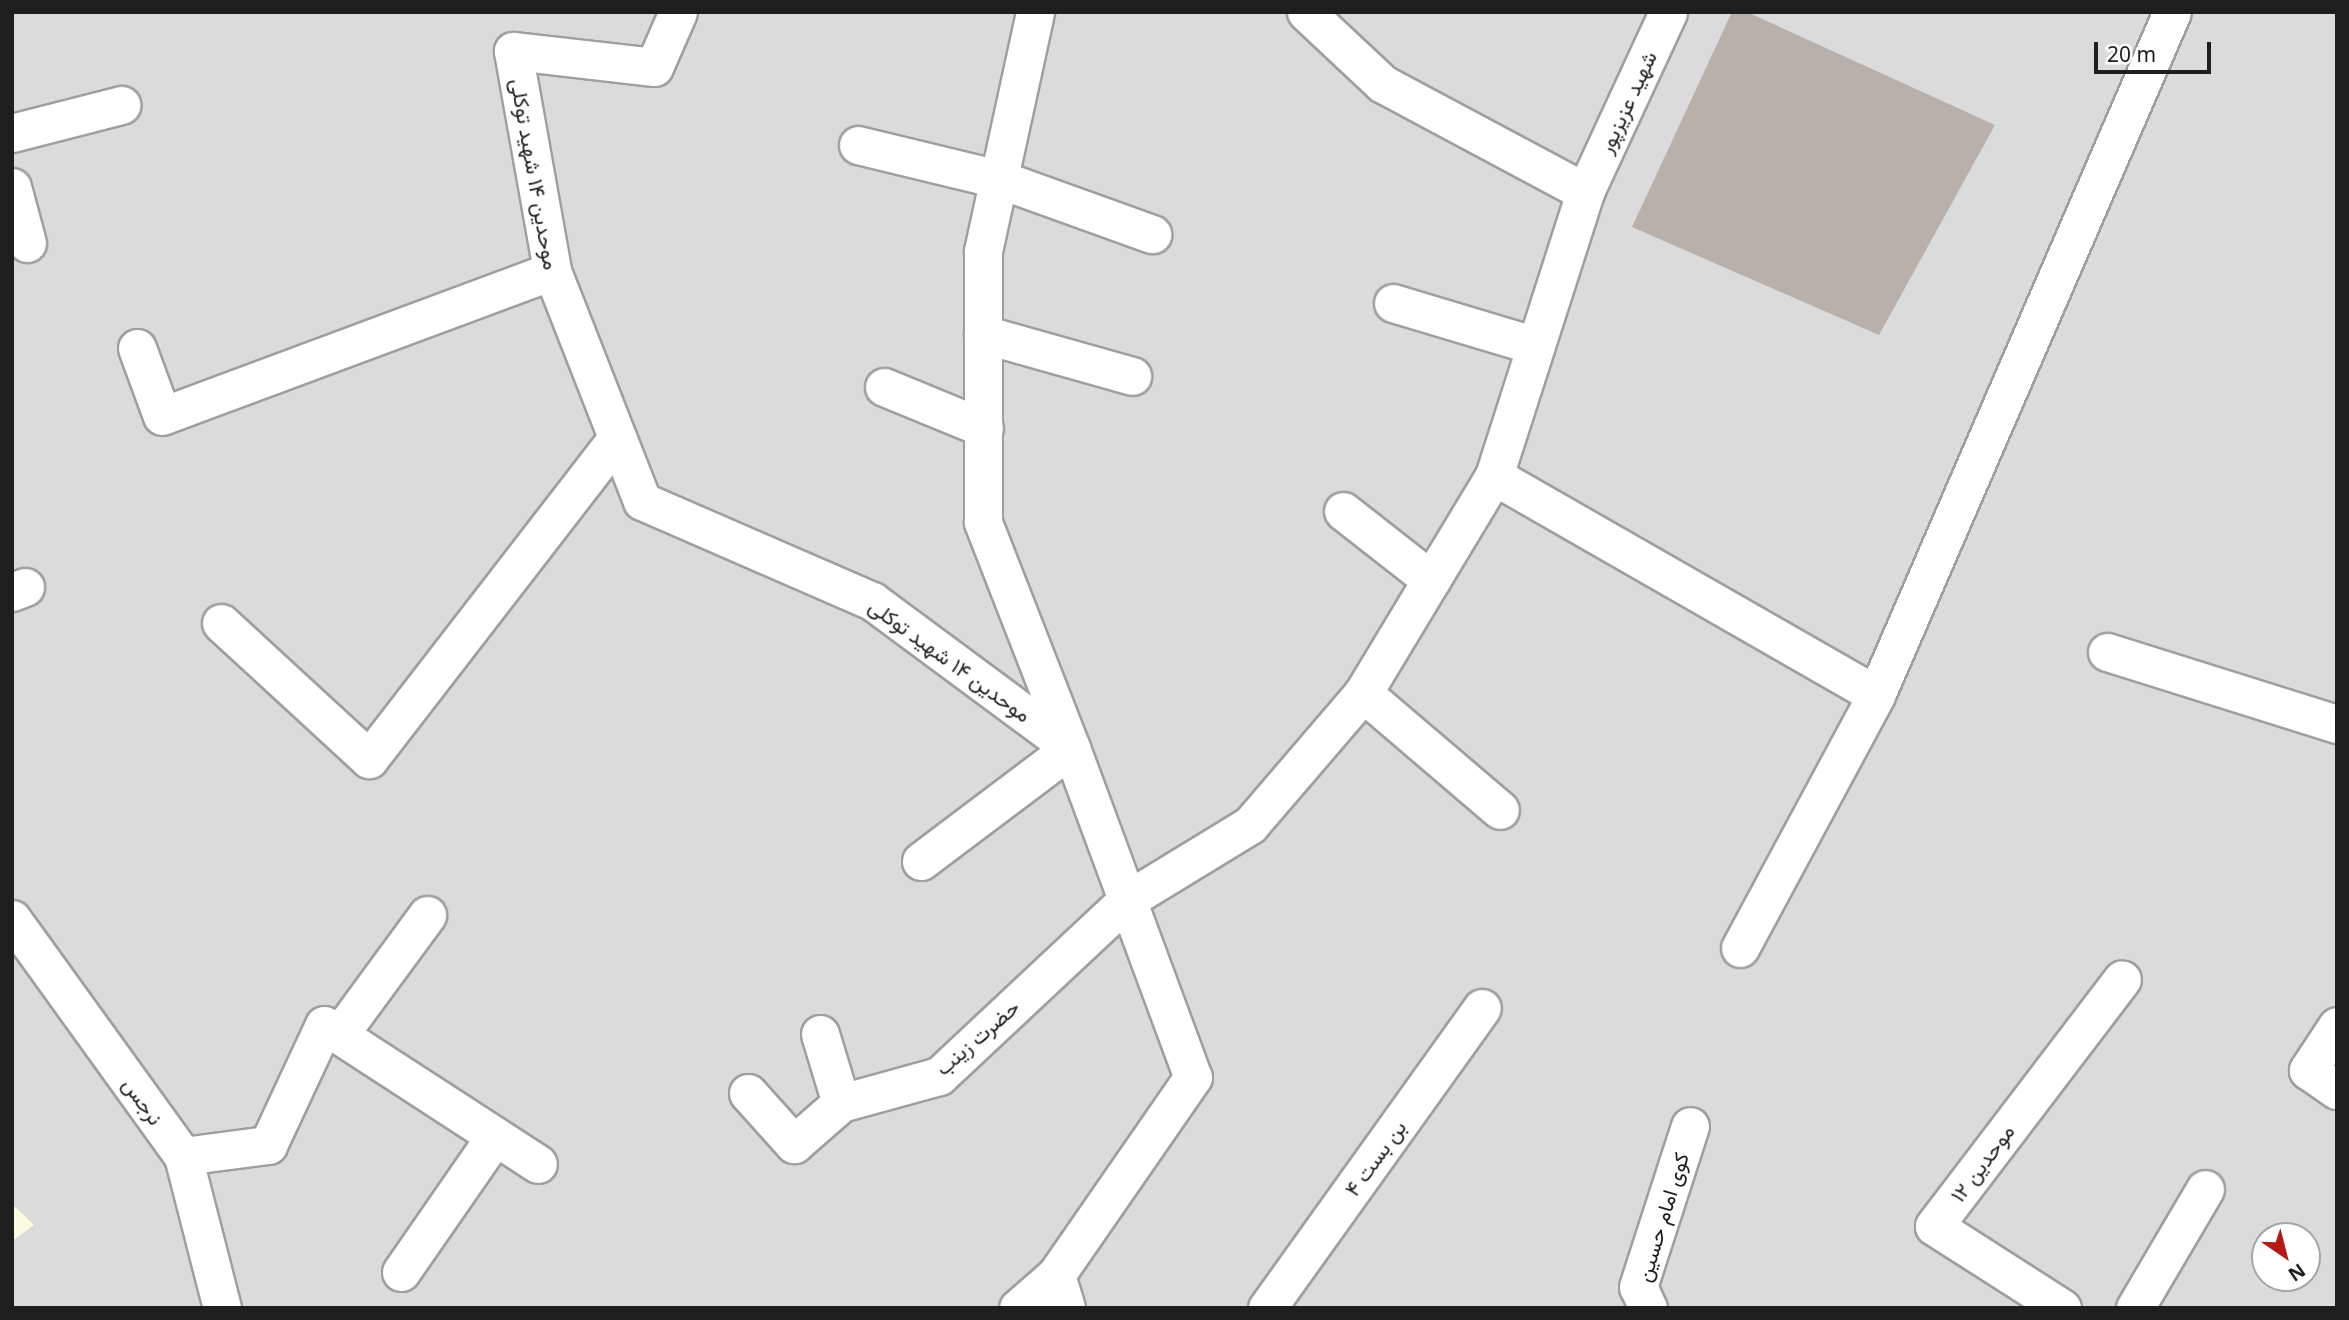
<!DOCTYPE html>
<html>
<head>
<meta charset="utf-8">
<style>
  body { margin:0 }
  #map { position:relative; width:2349px; height:1320px; overflow:hidden; background:#eeebe5; font-family:"Noto Sans",Vazirmatn,sans-serif }
  div>[style] { position:absolute }
  .residential>* { inset:0; background:#dcdbdb }
  .education>* { inset:0; background:#fbfbe1 }
  .building>* { inset:0; background:#b7b0ab }
  .roads { filter:drop-shadow(2px 0 #9f9f9f) drop-shadow(-2px 0 #9f9f9f) drop-shadow(0 2px #9f9f9f) drop-shadow(0 -2px #9f9f9f) }
  .minor>* { height:37px; margin:-18.5px; padding:0 18.5px; transform-origin:18.5px; border-radius:18.5px; background:#fff }
  span { translate:-50% -50%; white-space:nowrap; text-align:center; line-height:1.15; -webkit-text-stroke:5px #fff; paint-order:stroke }
  .street-label { font-size:21px; color:#1e1e1e }
  .frame { position:absolute; inset:0; border:14px solid #1e1e1e; pointer-events:none }
  .north { position:absolute; left:2251px; top:1222px; width:70px; height:70px; box-sizing:border-box; background:#fff; border:2px solid #a5a5a5; border-radius:50%; rotate:145deg; font-size:19px; font-weight:700; line-height:28px; text-align:center; color:#1e1e1e }
  .north::after { content:''; display:block; margin:auto; width:24px; height:32px; background:#b41918; clip-path:polygon(50% 0,100% 100%,50% 72%,0 100%) }
  .scale { position:absolute; left:2094px; top:42px; width:117px; height:32px; box-sizing:border-box; border:4px solid #1e1e1e; border-top:0; padding-left:9px; font-size:21px; line-height:24px; white-space:nowrap; color:#1e1e1e; -webkit-text-stroke:5px #fff; paint-order:stroke }
</style>
</head>
<body>
<div id="map">
  <div class="residential">
    <div style="clip-path:polygon(evenodd,12px 12px,2337px 12px,2337px 1308px,12px 1308px,12px 12px,2265px 1236px,2307px 1236px,2307px 1278px,2265px 1278px,2265px 1236px)"></div>
  </div>
  <div class="education">
    <div style="clip-path:polygon(12px 1204px,34px 1225px,12px 1241px)"></div>
  </div>
  <div class="building">
    <div style="clip-path:polygon(1732px 12px,1747px 12px,1995px 125px,1879px 335px,1632px 227px)"></div>
  </div>
  <div class="roads">
    <div class="minor">
      <div style="left:678px;top:12px;width:60px;rotate:113.6deg"></div>
      <div style="left:654px;top:67px;width:142px;rotate:-173.5deg"></div>
      <div style="left:513px;top:51px;width:223px;rotate:79.9deg"></div>
      <div style="left:552px;top:271px;width:247px;rotate:68.6deg"></div>
      <div style="left:642px;top:501px;width:251px;rotate:23.5deg"></div>
      <div style="left:872px;top:601px;width:247px;rotate:36.5deg"></div>
      <div style="left:1071px;top:748px;width:351px;rotate:69.7deg"></div>
      <div style="left:1193px;top:1077px;width:241px;rotate:124.7deg"></div>
      <div style="left:1056px;top:1275px;width:34px;rotate:73deg"></div>
      <div style="left:1306px;top:12px;width:105px;rotate:43.1deg"></div>
      <div style="left:1383px;top:84px;width:229px;rotate:28.1deg"></div>
      <div style="left:12px;top:133px;width:113px;rotate:-14.4deg"></div>
      <div style="left:858px;top:145px;width:145px;rotate:13.6deg"></div>
      <div style="left:999px;top:179px;width:163px;rotate:19.8deg"></div>
      <div style="left:12px;top:187px;width:58px;rotate:75deg"></div>
      <div style="left:1393px;top:303px;width:149px;rotate:16.7deg"></div>
      <div style="left:983px;top:334px;width:155px;rotate:15.7deg"></div>
      <div style="left:137px;top:348px;width:72px;rotate:69.8deg"></div>
      <div style="left:162px;top:416px;width:416px;rotate:-20.4deg"></div>
      <div style="left:884px;top:387px;width:108px;rotate:22.3deg"></div>
      <div style="left:1494px;top:476px;width:440px;rotate:29.8deg"></div>
      <div style="left:1876px;top:695px;width:744px;rotate:-66.57deg"></div>
      <div style="left:1343px;top:511px;width:112px;rotate:38.1deg"></div>
      <div style="left:12px;top:592px;width:14px;rotate:-21deg"></div>
      <div style="left:221px;top:623px;width:201px;rotate:42.6deg"></div>
      <div style="left:369px;top:759px;width:406px;rotate:-52.3deg"></div>
      <div style="left:2107px;top:652px;width:241px;rotate:17.4deg"></div>
      <div style="left:1363px;top:693px;width:180px;rotate:40.5deg"></div>
      <div style="left:921px;top:861px;width:188px;rotate:-37deg"></div>
      <div style="left:1071px;top:748px;width:243px;rotate:-111.3deg"></div>
      <div style="left:983px;top:522px;width:271px;rotate:-90deg"></div>
      <div style="left:983px;top:251px;width:245px;rotate:-77.7deg"></div>
      <div style="left:12px;top:919px;width:292px;rotate:54.2deg"></div>
      <div style="left:183px;top:1156px;width:157px;rotate:75.6deg"></div>
      <div style="left:1740px;top:948px;width:287px;rotate:-61.7deg"></div>
      <div style="left:2337px;top:1026px;width:53px;rotate:123.4deg"></div>
      <div style="left:2308px;top:1070px;width:35px;rotate:35deg"></div>
      <div style="left:820px;top:1034px;width:72px;rotate:73.1deg"></div>
      <div style="left:339px;top:1035px;width:149px;rotate:-53.7deg"></div>
      <div style="left:748px;top:1093px;width:69px;rotate:48deg"></div>
      <div style="left:794px;top:1144px;width:62px;rotate:-41.1deg"></div>
      <div style="left:841px;top:1103px;width:102px;rotate:-15.4deg"></div>
      <div style="left:939px;top:1076px;width:258px;rotate:-43.1deg"></div>
      <div style="left:1127px;top:900px;width:144px;rotate:-31.4deg"></div>
      <div style="left:1250px;top:825px;width:174px;rotate:-49.4deg"></div>
      <div style="left:1363px;top:693px;width:253px;rotate:-58.9deg"></div>
      <div style="left:1494px;top:476px;width:298px;rotate:-72.2deg"></div>
      <div style="left:1585px;top:192px;width:198px;rotate:-65.2deg"></div>
      <div style="left:183px;top:1156px;width:86px;rotate:-7.4deg"></div>
      <div style="left:268px;top:1145px;width:132px;rotate:-65deg"></div>
      <div style="left:324px;top:1025px;width:255px;rotate:33deg"></div>
      <div style="left:401px;top:1272px;width:165px;rotate:-55.3deg"></div>
      <div style="left:1018px;top:1308px;width:50px;rotate:-41deg"></div>
      <div style="left:1267px;top:1308px;width:369px;rotate:-54.4deg"></div>
      <div style="left:1648px;top:1308px;width:23px;rotate:-115deg"></div>
      <div style="left:1638px;top:1287px;width:169px;rotate:-72.1deg"></div>
      <div style="left:2062px;top:1308px;width:152px;rotate:-147.4deg"></div>
      <div style="left:1934px;top:1226px;width:310px;rotate:-52.7deg"></div>
      <div style="left:2135px;top:1308px;width:138px;rotate:-59.5deg"></div>
    </div>
  </div>
  <div class="street-label">
    <span style="left:1627px;top:102px;rotate:-65deg">شهید عزیزپور</span>
    <span style="left:535px;top:174px;rotate:80deg">موحدین ۱۴ شهید توکلی</span>
    <span style="left:950px;top:660px;rotate:36deg">موحدین ۱۴ شهید توکلی</span>
    <span style="left:977px;top:1037px;rotate:-41deg">حضرت زینب</span>
    <span style="left:143px;top:1101px;rotate:54deg">نرجس</span>
    <span style="left:1375px;top:1158px;rotate:-54deg">بن بست ۴</span>
    <span style="left:1982px;top:1163px;rotate:-53deg">موحدین ۱۲</span>
    <span style="left:1662px;top:1217px;rotate:-73deg">کوی امام حسین</span>
  </div>
  <div class="frame"></div>
  <div class="north">N</div>
  <div class="scale">20 m</div>
</div>
</body>
</html>
